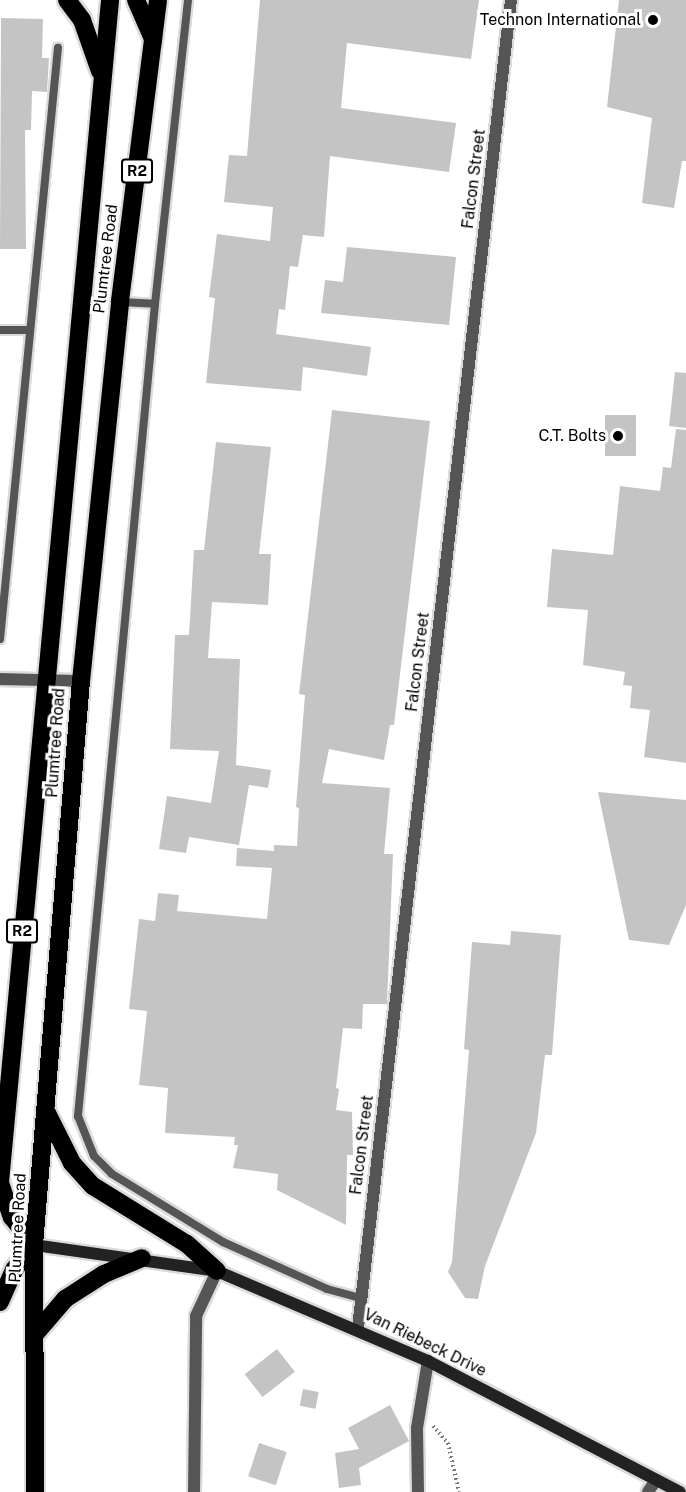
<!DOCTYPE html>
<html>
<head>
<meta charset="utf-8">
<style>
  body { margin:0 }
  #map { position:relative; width:686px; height:1492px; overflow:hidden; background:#fff; font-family:"Public Sans",sans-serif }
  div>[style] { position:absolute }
  .building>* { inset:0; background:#c4c4c4; transform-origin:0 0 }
  .path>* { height:4px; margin-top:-2px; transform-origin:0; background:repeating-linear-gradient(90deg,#777 0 1.5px,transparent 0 4.5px) }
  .roads { filter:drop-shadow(2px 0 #dbdbdb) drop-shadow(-2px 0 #dbdbdb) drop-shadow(0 2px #dbdbdb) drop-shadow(0 -2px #dbdbdb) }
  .lane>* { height:8px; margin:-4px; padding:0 4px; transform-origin:4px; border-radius:4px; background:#555 }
  .street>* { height:12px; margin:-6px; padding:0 6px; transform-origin:6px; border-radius:6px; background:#555 }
  .secondary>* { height:12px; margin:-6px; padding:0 6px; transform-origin:6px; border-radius:6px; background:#222 }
  .highway>* { height:18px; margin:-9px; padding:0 9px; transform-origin:9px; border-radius:9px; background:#000 }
  .dots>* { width:16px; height:16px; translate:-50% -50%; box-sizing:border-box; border:3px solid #fff; border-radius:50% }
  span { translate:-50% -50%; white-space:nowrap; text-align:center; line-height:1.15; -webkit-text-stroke:6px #fff; paint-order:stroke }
  .shield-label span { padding:2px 4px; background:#fff; border:2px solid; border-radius:4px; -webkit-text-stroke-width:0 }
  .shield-label { font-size:15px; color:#000; font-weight:700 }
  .poi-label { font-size:16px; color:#000 }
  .right { translate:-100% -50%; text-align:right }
  .street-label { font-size:16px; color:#000 }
</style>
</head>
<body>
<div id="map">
  <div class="building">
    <div style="clip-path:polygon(260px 0,479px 0,471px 59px,347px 43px,341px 108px,456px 123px,449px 172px,330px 156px,324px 237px,303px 235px,298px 267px,290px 266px,285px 310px,279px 309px,276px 334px,371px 347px,367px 376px,303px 367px,301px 391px,206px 383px,215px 298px,209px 297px,217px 234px,270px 241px,273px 207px,224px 202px,229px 155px,247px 156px)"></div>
    <div style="clip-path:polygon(619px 0,686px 0,686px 161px,682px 161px,674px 208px,642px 203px,652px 118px,607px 107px)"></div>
    <div style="clip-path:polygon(1px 18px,43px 19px,42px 58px,49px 58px,47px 92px,32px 91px,31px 130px,25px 130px,26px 249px,0 249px)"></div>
    <div style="clip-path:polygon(347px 247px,456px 257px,449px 325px,321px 313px,325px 280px,343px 282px)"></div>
    <div style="clip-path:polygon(675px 372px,686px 373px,686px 428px,669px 426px)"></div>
    <div style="clip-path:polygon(332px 410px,430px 421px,394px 725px,390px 725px,384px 760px,329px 749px,322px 783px,390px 788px,384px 854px,393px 854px,387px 1004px,363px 1004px,362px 1029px,343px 1028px,336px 1088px,339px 1089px,336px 1110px,352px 1112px,353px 1155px,347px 1155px,346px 1225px,277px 1190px,278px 1174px,233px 1168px,238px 1145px,234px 1145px,235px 1137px,165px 1133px,168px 1088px,139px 1085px,147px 1011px,129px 1009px,139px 919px,155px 921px,158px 893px,179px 895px,177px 911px,267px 919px,272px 868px,236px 866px,237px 848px,274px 851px,274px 845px,297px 846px,299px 808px,296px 807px,305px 695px,299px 694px)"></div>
    <div style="left:605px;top:415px;width:31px;height:41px"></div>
    <div style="clip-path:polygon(676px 429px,686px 430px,686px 763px,644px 757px,650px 710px,630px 708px,632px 686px,623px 685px,625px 672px,583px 665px,588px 610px,547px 607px,552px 549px,613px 555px,620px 486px,660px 491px,663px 467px,671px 468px)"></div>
    <div style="clip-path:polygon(216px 442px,271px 447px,259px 554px,271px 554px,268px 605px,212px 602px,208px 658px,240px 659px,236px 765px,271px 770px,268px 788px,249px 785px,239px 845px,189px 837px,186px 853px,159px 849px,167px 796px,211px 803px,219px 751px,170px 749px,175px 635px,189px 635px,194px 550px,204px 550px)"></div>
    <div style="clip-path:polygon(598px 792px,686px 800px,686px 905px,669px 945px,629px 940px)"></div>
    <div style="clip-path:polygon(511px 931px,561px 935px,552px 1055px,545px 1055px,536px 1133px,485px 1266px,478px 1299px,465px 1298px,448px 1272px,452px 1262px,469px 1050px,464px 1049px,472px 942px,510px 945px)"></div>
    <div style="left:277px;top:1349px;width:29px;height:41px;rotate:52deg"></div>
    <div style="left:303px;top:1389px;width:16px;height:17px;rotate:11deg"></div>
    <div style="clip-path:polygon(390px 1405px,409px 1441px,359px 1468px,361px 1485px,339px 1488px,335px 1453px,359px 1449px,348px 1428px)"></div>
    <div style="left:259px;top:1443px;width:29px;height:35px;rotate:18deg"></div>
  </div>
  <div class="path">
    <div style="left:433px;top:1426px;width:23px;rotate:49deg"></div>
    <div style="left:448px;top:1443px;width:50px;rotate:77.3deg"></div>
  </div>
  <div class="roads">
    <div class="lane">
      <div style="left:120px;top:302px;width:35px;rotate:3deg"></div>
      <div style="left:155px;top:304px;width:816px;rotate:95.42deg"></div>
      <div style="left:78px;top:1116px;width:43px;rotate:68.2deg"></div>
      <div style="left:94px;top:1156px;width:25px;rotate:45deg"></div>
      <div style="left:112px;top:1174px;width:130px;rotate:31.5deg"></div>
      <div style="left:223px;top:1242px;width:114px;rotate:24.3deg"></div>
      <div style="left:327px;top:1289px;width:35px;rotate:15deg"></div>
      <div style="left:155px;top:304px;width:306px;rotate:-83.8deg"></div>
      <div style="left:0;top:330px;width:29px"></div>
      <div style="left:0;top:639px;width:594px;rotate:-84.4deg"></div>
    </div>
    <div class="street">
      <div style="left:0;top:679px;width:81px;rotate:1.4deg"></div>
      <div style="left:358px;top:1328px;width:1337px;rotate:-83.43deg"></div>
      <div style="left:194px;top:1492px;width:176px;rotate:-89.3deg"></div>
      <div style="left:196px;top:1316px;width:50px;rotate:-65deg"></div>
      <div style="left:418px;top:1492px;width:64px;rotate:-90.9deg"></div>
      <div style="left:417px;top:1428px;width:68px;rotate:-80.7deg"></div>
      <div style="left:648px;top:1492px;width:14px;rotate:-56deg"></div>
    </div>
    <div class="secondary">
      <div style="left:34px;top:1245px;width:185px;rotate:8.1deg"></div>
      <div style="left:217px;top:1271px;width:229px;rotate:23.1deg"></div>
      <div style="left:428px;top:1361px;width:284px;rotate:27.5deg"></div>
    </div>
    <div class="highway">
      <div style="left:67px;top:0;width:25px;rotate:53deg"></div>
      <div style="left:82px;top:20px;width:54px;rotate:70.6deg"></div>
      <div style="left:136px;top:0;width:43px;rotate:66.4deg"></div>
      <div style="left:46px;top:1111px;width:58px;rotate:63.4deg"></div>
      <div style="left:72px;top:1163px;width:31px;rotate:48deg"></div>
      <div style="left:93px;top:1186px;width:110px;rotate:31.7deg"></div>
      <div style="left:187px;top:1244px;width:40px;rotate:42deg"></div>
      <div style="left:0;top:1182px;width:1187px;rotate:-84.68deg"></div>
      <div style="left:0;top:1183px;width:36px;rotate:71deg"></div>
      <div style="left:12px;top:1217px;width:36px;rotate:52deg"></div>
      <div style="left:34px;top:1245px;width:32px;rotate:129deg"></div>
      <div style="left:14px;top:1270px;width:35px;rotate:114deg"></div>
      <div style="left:36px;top:1333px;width:45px;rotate:-49.5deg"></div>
      <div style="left:65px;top:1299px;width:46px;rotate:-32.7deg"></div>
      <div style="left:104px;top:1274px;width:41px;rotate:-22.8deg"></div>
      <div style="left:35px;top:1492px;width:247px;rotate:-90.2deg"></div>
      <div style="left:34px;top:1245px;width:566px;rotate:-85.24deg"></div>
      <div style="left:81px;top:681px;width:382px;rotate:-84.1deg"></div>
      <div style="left:120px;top:301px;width:303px;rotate:-82.8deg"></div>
    </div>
  </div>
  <div class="dots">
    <div style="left:653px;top:20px;background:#000"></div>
    <div style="left:618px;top:436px;background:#000"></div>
  </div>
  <div class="shield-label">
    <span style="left:137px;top:171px">R2</span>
    <span style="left:22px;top:931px">R2</span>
  </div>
  <div class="poi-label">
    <span class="right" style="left:641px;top:20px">Technon International</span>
    <span class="right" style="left:606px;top:436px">C.T. Bolts</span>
  </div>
  <div class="street-label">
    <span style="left:474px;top:179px;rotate:-83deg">Falcon Street</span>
    <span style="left:106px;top:259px;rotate:-83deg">Plumtree Road</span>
    <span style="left:418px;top:662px;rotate:-83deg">Falcon Street</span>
    <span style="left:56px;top:743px;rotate:-86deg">Plumtree Road</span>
    <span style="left:362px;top:1145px;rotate:-83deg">Falcon Street</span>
    <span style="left:18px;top:1228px;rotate:-87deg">Plumtree Road</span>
    <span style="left:425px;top:1343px;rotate:26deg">Van Riebeck Drive</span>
  </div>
</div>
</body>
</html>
